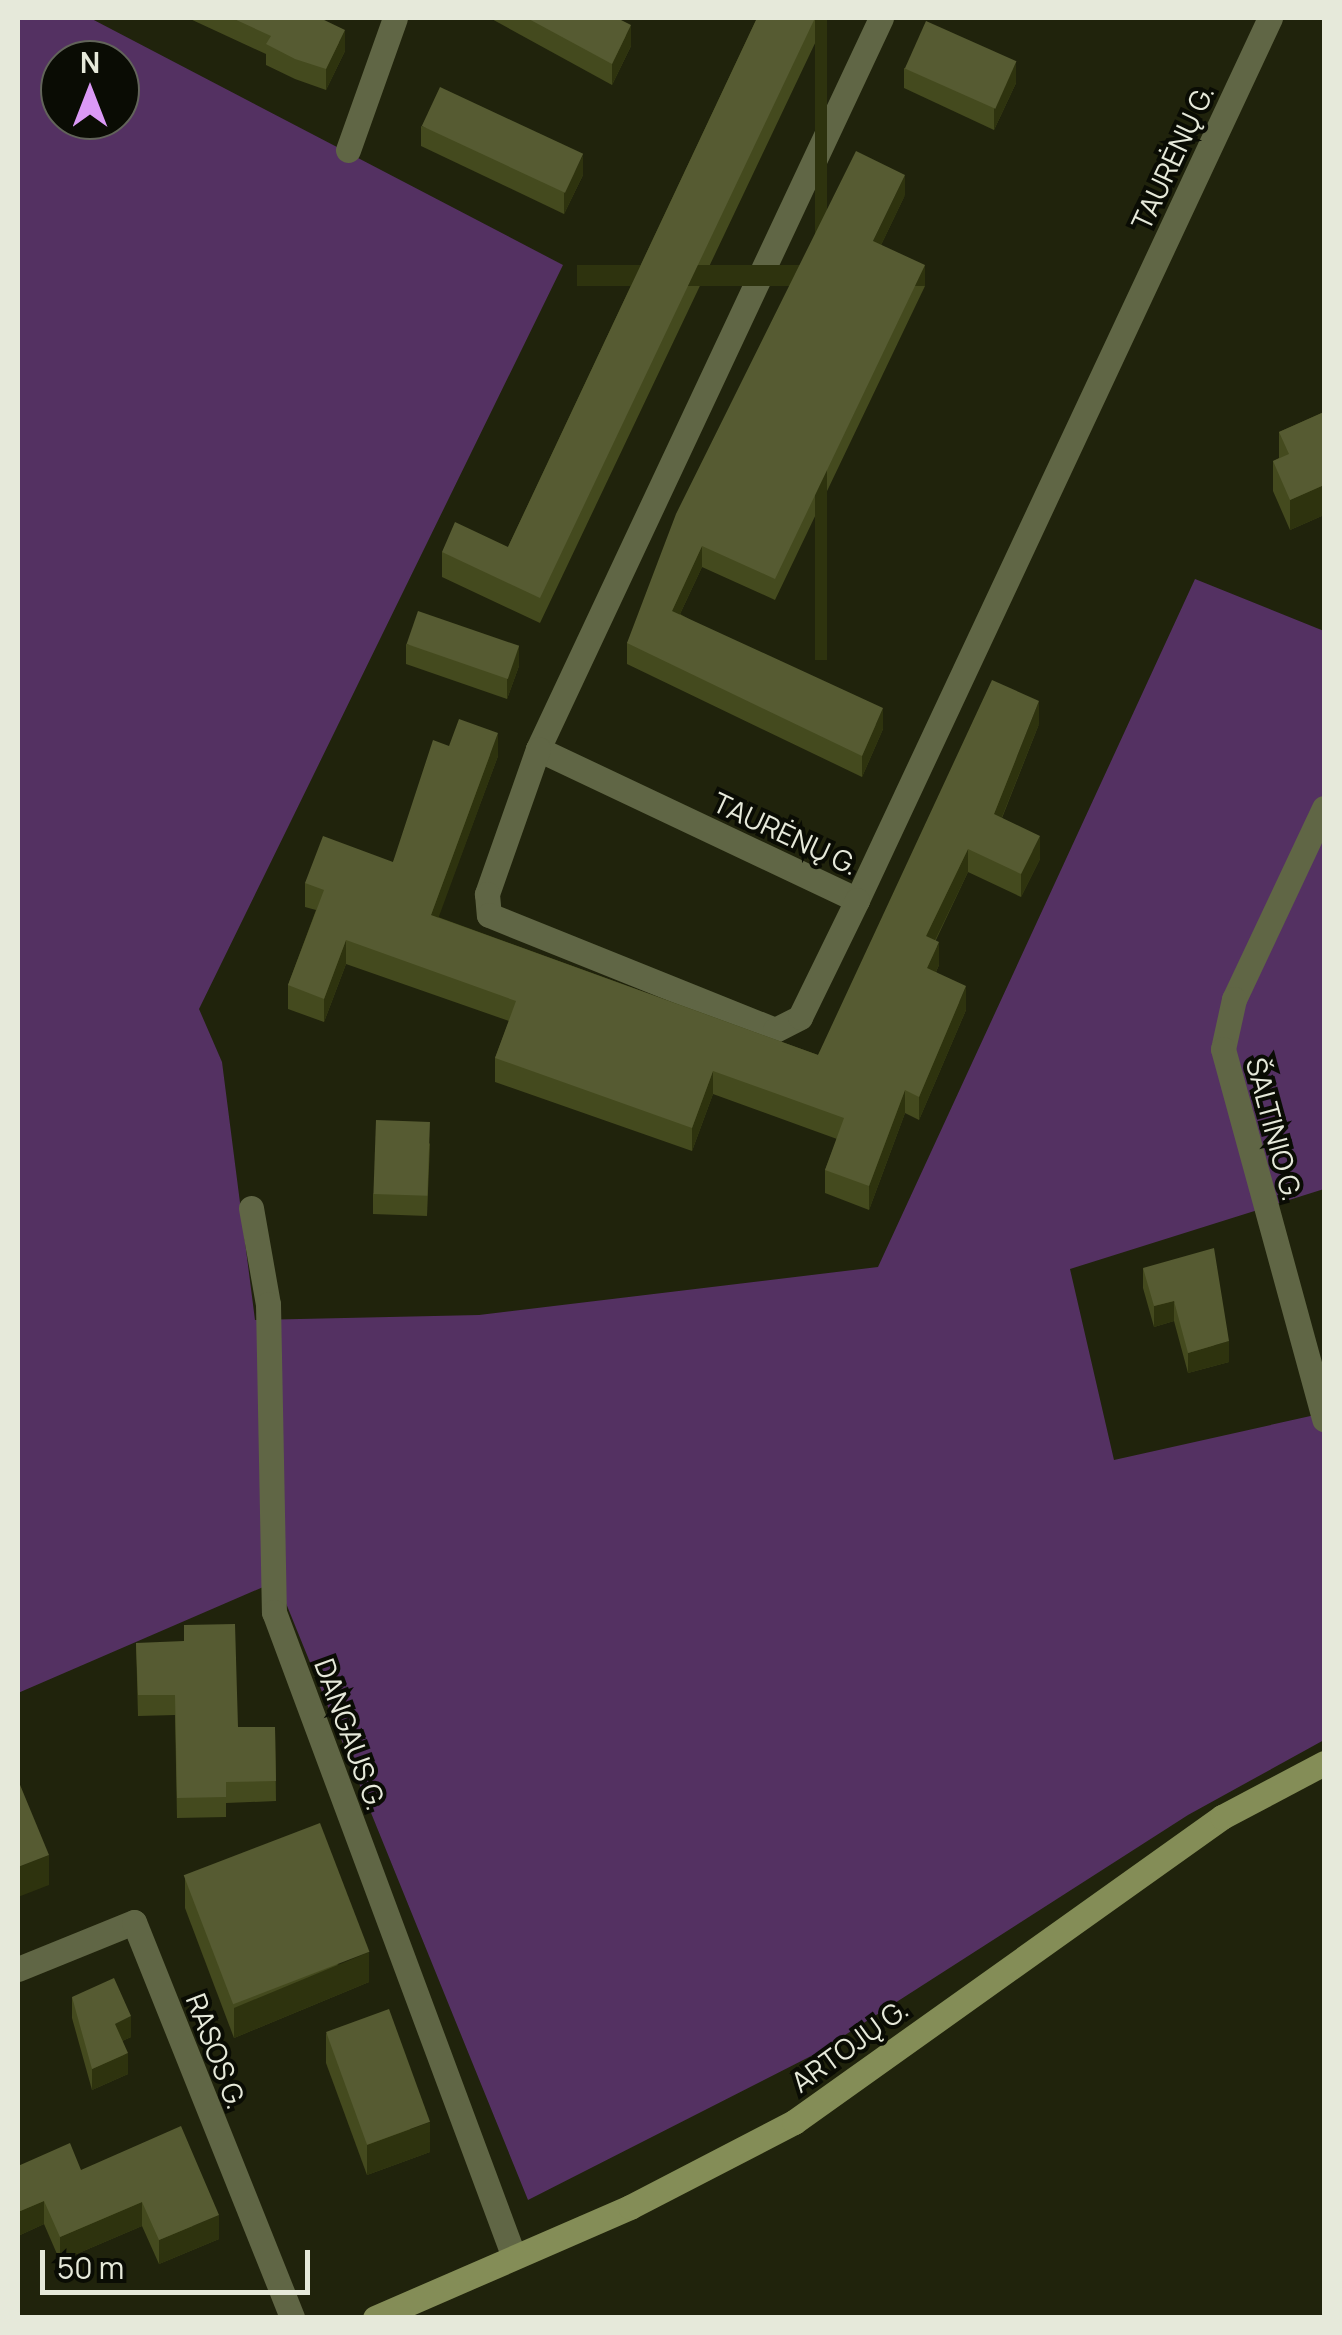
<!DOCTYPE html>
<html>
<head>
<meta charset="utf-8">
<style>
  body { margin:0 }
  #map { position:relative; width:1342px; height:2335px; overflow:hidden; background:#20230c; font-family:Manrope,sans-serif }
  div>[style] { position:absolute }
  .green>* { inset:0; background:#543162 }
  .minor>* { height:25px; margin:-12.5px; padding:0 12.5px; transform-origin:12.5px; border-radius:12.5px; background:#606645 }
  .secondary>* { height:25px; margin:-12.5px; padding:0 12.5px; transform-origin:12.5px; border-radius:12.5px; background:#848d57 }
  .wall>* { inset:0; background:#444a1e }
  .shaded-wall>* { inset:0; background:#2e330e; transform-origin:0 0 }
  .building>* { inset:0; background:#565b32; transform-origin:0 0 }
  span { translate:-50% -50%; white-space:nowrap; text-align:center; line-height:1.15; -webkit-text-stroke:8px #0a0c04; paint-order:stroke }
  .street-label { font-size:28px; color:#e6e9da }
  .frame { position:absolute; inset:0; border:20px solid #e6e9da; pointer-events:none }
  .north { position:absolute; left:40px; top:40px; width:100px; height:100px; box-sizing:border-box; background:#0a0c04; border:2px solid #62645a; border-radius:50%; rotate:0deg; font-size:28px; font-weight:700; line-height:40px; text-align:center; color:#e6e9da }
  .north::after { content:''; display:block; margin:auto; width:35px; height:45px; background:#db99f6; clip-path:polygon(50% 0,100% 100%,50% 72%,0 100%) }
  .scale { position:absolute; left:40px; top:2250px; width:270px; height:45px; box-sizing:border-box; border:5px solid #e6e9da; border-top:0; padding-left:12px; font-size:30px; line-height:35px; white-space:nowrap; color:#e6e9da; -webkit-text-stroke:8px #0a0c04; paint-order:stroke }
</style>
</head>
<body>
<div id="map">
  <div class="green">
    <div style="clip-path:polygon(evenodd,18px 18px,90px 18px,563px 265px,199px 1009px,222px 1062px,255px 1320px,479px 1315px,878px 1267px,1195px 579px,1324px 631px,1324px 1189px,1070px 1269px,1114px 1460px,1324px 1413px,1324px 1740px,1188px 1815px,817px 2053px,528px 2200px,277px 1581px,18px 1693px,18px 18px,60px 60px,120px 60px,120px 120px,60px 120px,60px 60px)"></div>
  </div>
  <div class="minor">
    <div style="left:881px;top:18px;width:807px;rotate:115.14deg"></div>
    <div style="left:538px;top:749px;width:353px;rotate:25.3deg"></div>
    <div style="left:857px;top:900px;width:974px;rotate:-64.91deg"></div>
    <div style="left:348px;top:150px;width:140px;rotate:-70.4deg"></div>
    <div style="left:538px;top:749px;width:154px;rotate:109.4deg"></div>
    <div style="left:487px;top:894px;width:21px;rotate:85deg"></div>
    <div style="left:489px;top:915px;width:308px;rotate:21.9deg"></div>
    <div style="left:775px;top:1030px;width:28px;rotate:-27deg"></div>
    <div style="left:800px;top:1017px;width:130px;rotate:-64deg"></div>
    <div style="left:1324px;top:808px;width:211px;rotate:115.2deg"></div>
    <div style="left:1234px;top:999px;width:51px;rotate:102.4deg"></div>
    <div style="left:1223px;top:1049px;width:384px;rotate:74.7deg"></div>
    <div style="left:251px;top:1208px;width:97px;rotate:80deg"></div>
    <div style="left:268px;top:1304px;width:308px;rotate:88.9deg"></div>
    <div style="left:274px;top:1612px;width:688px;rotate:69.59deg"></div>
    <div style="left:18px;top:1969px;width:125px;rotate:-22.1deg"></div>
    <div style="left:134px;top:1922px;width:426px;rotate:68.2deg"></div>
  </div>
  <div class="secondary">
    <div style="left:375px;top:2318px;width:278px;rotate:-23.5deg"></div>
    <div style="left:630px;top:2207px;width:185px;rotate:-27.4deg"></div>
    <div style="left:794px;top:2122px;width:526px;rotate:-35.47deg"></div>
    <div style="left:1222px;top:1817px;width:115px;rotate:-27.9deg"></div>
  </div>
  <div class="wall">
    <div style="clip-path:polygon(188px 18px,320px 18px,345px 51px,326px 90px,295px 79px,266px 65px,266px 54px)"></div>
    <div style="clip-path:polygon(490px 18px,617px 18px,631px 46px,612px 85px)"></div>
    <div style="clip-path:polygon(757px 18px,827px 18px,540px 623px,442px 577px,442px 552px,508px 547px)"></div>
    <div style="clip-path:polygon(904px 68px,1016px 83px,994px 130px,904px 88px)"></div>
    <div style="clip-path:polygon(421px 126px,583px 175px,564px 214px,421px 146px)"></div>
    <div style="clip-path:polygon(905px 195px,881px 245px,925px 286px,775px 600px,702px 567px,680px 614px,883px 729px,862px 777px,627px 664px,627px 643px)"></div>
    <div style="clip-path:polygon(1324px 412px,1324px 515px,1290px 530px,1273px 491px,1273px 461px,1279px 458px,1279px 432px)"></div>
    <div style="clip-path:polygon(406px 644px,519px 666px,507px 699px,406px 664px)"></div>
    <div style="clip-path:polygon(1039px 724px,1002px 818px,1040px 859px,1021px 897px,968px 872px,936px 940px,939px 965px,936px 972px,966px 1010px,919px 1120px,905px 1113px,869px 1210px,825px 1193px,825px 1170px,837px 1139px,713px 1094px,692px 1151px,495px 1082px,495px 1058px,509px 1021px,346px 964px,324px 1022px,288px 1009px,288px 985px,316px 910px,305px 907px,305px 883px,393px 862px,449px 746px,498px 756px,438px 917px,818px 1055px)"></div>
    <div style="clip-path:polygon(430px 1143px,427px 1216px,373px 1214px,373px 1194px)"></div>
    <div style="clip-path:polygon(1143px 1268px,1229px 1362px,1188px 1373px,1174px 1321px,1154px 1327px,1143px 1288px)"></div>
    <div style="clip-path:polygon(136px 1643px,238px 1727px,275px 1727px,276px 1801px,226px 1803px,226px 1817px,177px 1818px,175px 1715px,138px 1716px)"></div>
    <div style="clip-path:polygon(185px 1878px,369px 1982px,234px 2038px,185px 1908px)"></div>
    <div style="clip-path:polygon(72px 1997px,131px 2037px,122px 2041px,128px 2074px,92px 2090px,72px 2018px)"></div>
    <div style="clip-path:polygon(326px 2033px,430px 2152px,367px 2175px,326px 2063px)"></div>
    <div style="clip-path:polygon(18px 2166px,81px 2170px,219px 2239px,159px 2264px,142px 2226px,60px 2261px,44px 2224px,18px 2236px)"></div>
  </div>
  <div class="shaded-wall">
    <div style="left:815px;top:18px;width:12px;height:642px"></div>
    <div style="clip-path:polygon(631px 25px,631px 46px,612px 85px,612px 64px)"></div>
    <div style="clip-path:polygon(345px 30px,345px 51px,326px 90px,326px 69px)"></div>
    <div style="clip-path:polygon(1016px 62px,1016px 83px,994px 130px,994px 109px)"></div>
    <div style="clip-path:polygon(583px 155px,583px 175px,564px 214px,564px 193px)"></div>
    <div style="clip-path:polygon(905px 175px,905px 195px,873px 262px,873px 241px)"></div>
    <div style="left:925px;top:265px;width:21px;height:348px;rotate:90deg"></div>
    <div style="clip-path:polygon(1324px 485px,1324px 515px,1290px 530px,1290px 500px)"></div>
    <div style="clip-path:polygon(702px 546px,702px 567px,672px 631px,672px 611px)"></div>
    <div style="clip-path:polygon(519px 645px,519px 666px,507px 699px,507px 678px)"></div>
    <div style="clip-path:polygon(1039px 701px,1039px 724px,994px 837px,994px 814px)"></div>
    <div style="clip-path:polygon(883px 708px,883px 729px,862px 777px,862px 756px)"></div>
    <div style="clip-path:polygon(498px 733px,498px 756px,431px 938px,431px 915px)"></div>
    <div style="clip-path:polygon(1040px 836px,1040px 859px,1021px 897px,1021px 874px)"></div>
    <div style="clip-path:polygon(968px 849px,968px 872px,926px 959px,926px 936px)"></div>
    <div style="clip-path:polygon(346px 940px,346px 964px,324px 1022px,324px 999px)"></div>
    <div style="clip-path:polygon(939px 942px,939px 965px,927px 991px,927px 968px)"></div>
    <div style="clip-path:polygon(966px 986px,966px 1010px,919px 1120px,919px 1097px)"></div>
    <div style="clip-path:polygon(713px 1071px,713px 1094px,692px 1151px,692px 1128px)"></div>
    <div style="clip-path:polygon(905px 1090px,905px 1113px,869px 1210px,869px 1186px)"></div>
    <div style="clip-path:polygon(1174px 1301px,1174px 1321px,1154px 1327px,1154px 1306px)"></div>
    <div style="clip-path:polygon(1229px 1341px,1229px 1362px,1188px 1373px,1188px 1353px)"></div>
    <div style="clip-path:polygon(49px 1855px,49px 1885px,18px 1897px,18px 1867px)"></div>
    <div style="clip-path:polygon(369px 1952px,369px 1982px,234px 2038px,234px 2008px)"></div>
    <div style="clip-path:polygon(131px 2016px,131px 2037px,115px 2044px,115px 2024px)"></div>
    <div style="clip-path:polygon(128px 2053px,128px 2074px,92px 2090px,92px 2069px)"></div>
    <div style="clip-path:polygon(430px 2122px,430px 2152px,367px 2175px,367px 2145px)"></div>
    <div style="clip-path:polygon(44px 2201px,44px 2224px,18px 2236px,18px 2212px)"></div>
    <div style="clip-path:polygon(142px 2202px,142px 2226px,60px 2261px,60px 2237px)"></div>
    <div style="clip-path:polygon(219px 2215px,219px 2239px,159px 2264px,159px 2240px)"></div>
  </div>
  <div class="building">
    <div style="clip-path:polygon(232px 18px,320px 18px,345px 30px,326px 69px,295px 59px,266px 44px,271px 36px)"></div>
    <div style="clip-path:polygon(527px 18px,617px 18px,631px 25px,612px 64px)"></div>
    <div style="clip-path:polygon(757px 18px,815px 18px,540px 598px,442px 552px,455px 522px,508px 547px)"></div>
    <div style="left:926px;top:21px;width:99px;height:52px;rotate:24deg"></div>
    <div style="left:440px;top:87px;width:158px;height:43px;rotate:25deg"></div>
    <div style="clip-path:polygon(856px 151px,905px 175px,873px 241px,925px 265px,775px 579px,702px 546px,672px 611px,883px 708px,862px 756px,627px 643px,676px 514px)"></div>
    <div style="clip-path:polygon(1324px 412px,1324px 485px,1290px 500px,1273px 461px,1289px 454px,1279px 432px)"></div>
    <div style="left:418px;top:611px;width:107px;height:35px;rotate:19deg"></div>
    <div style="clip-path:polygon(992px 680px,1039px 701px,994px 814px,1040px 836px,1021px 874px,968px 849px,926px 936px,939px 942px,927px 968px,966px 986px,919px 1097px,905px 1090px,869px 1186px,825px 1170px,844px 1118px,713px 1071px,692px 1128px,495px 1058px,516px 1001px,346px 940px,324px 999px,288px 985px,324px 890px,305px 883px,323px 836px,393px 862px,433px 740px,449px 746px,459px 719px,498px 733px,431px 915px,818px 1055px)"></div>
    <div style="left:376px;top:1120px;width:54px;height:74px;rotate:2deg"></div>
    <div style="clip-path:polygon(1214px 1248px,1229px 1341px,1188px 1353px,1174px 1301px,1154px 1306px,1143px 1268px)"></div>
    <div style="clip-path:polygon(235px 1624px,238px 1727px,275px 1727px,276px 1781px,226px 1782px,226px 1797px,177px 1798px,175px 1695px,138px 1695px,136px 1643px,184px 1641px,184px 1625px)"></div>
    <div style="clip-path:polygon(18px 1780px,49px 1855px,18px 1867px)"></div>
    <div style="left:320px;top:1823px;width:138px;height:146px;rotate:69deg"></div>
    <div style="clip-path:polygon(114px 1978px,131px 2016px,115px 2024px,128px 2053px,92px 2069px,72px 1997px)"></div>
    <div style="left:389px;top:2009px;width:120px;height:67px;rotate:70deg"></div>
    <div style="clip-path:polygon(181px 2126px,219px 2215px,159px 2240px,142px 2202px,60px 2237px,44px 2201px,18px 2212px,18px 2166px,70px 2143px,81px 2170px)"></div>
  </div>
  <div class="street-label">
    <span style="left:1172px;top:157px;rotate:-65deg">TAURĖNŲ G.</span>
    <span style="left:786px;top:833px;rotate:25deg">TAURĖNŲ G.</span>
    <span style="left:1275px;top:1129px;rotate:75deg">ŠALTINIO G.</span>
    <span style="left:351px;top:1734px;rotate:70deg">DANGAUS G.</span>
    <span style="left:849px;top:2045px;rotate:-36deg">ARTOJŲ G.</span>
    <span style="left:217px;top:2051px;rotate:69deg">RASOS G.</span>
  </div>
  <div class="frame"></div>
  <div class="north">N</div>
  <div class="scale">50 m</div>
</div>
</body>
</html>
